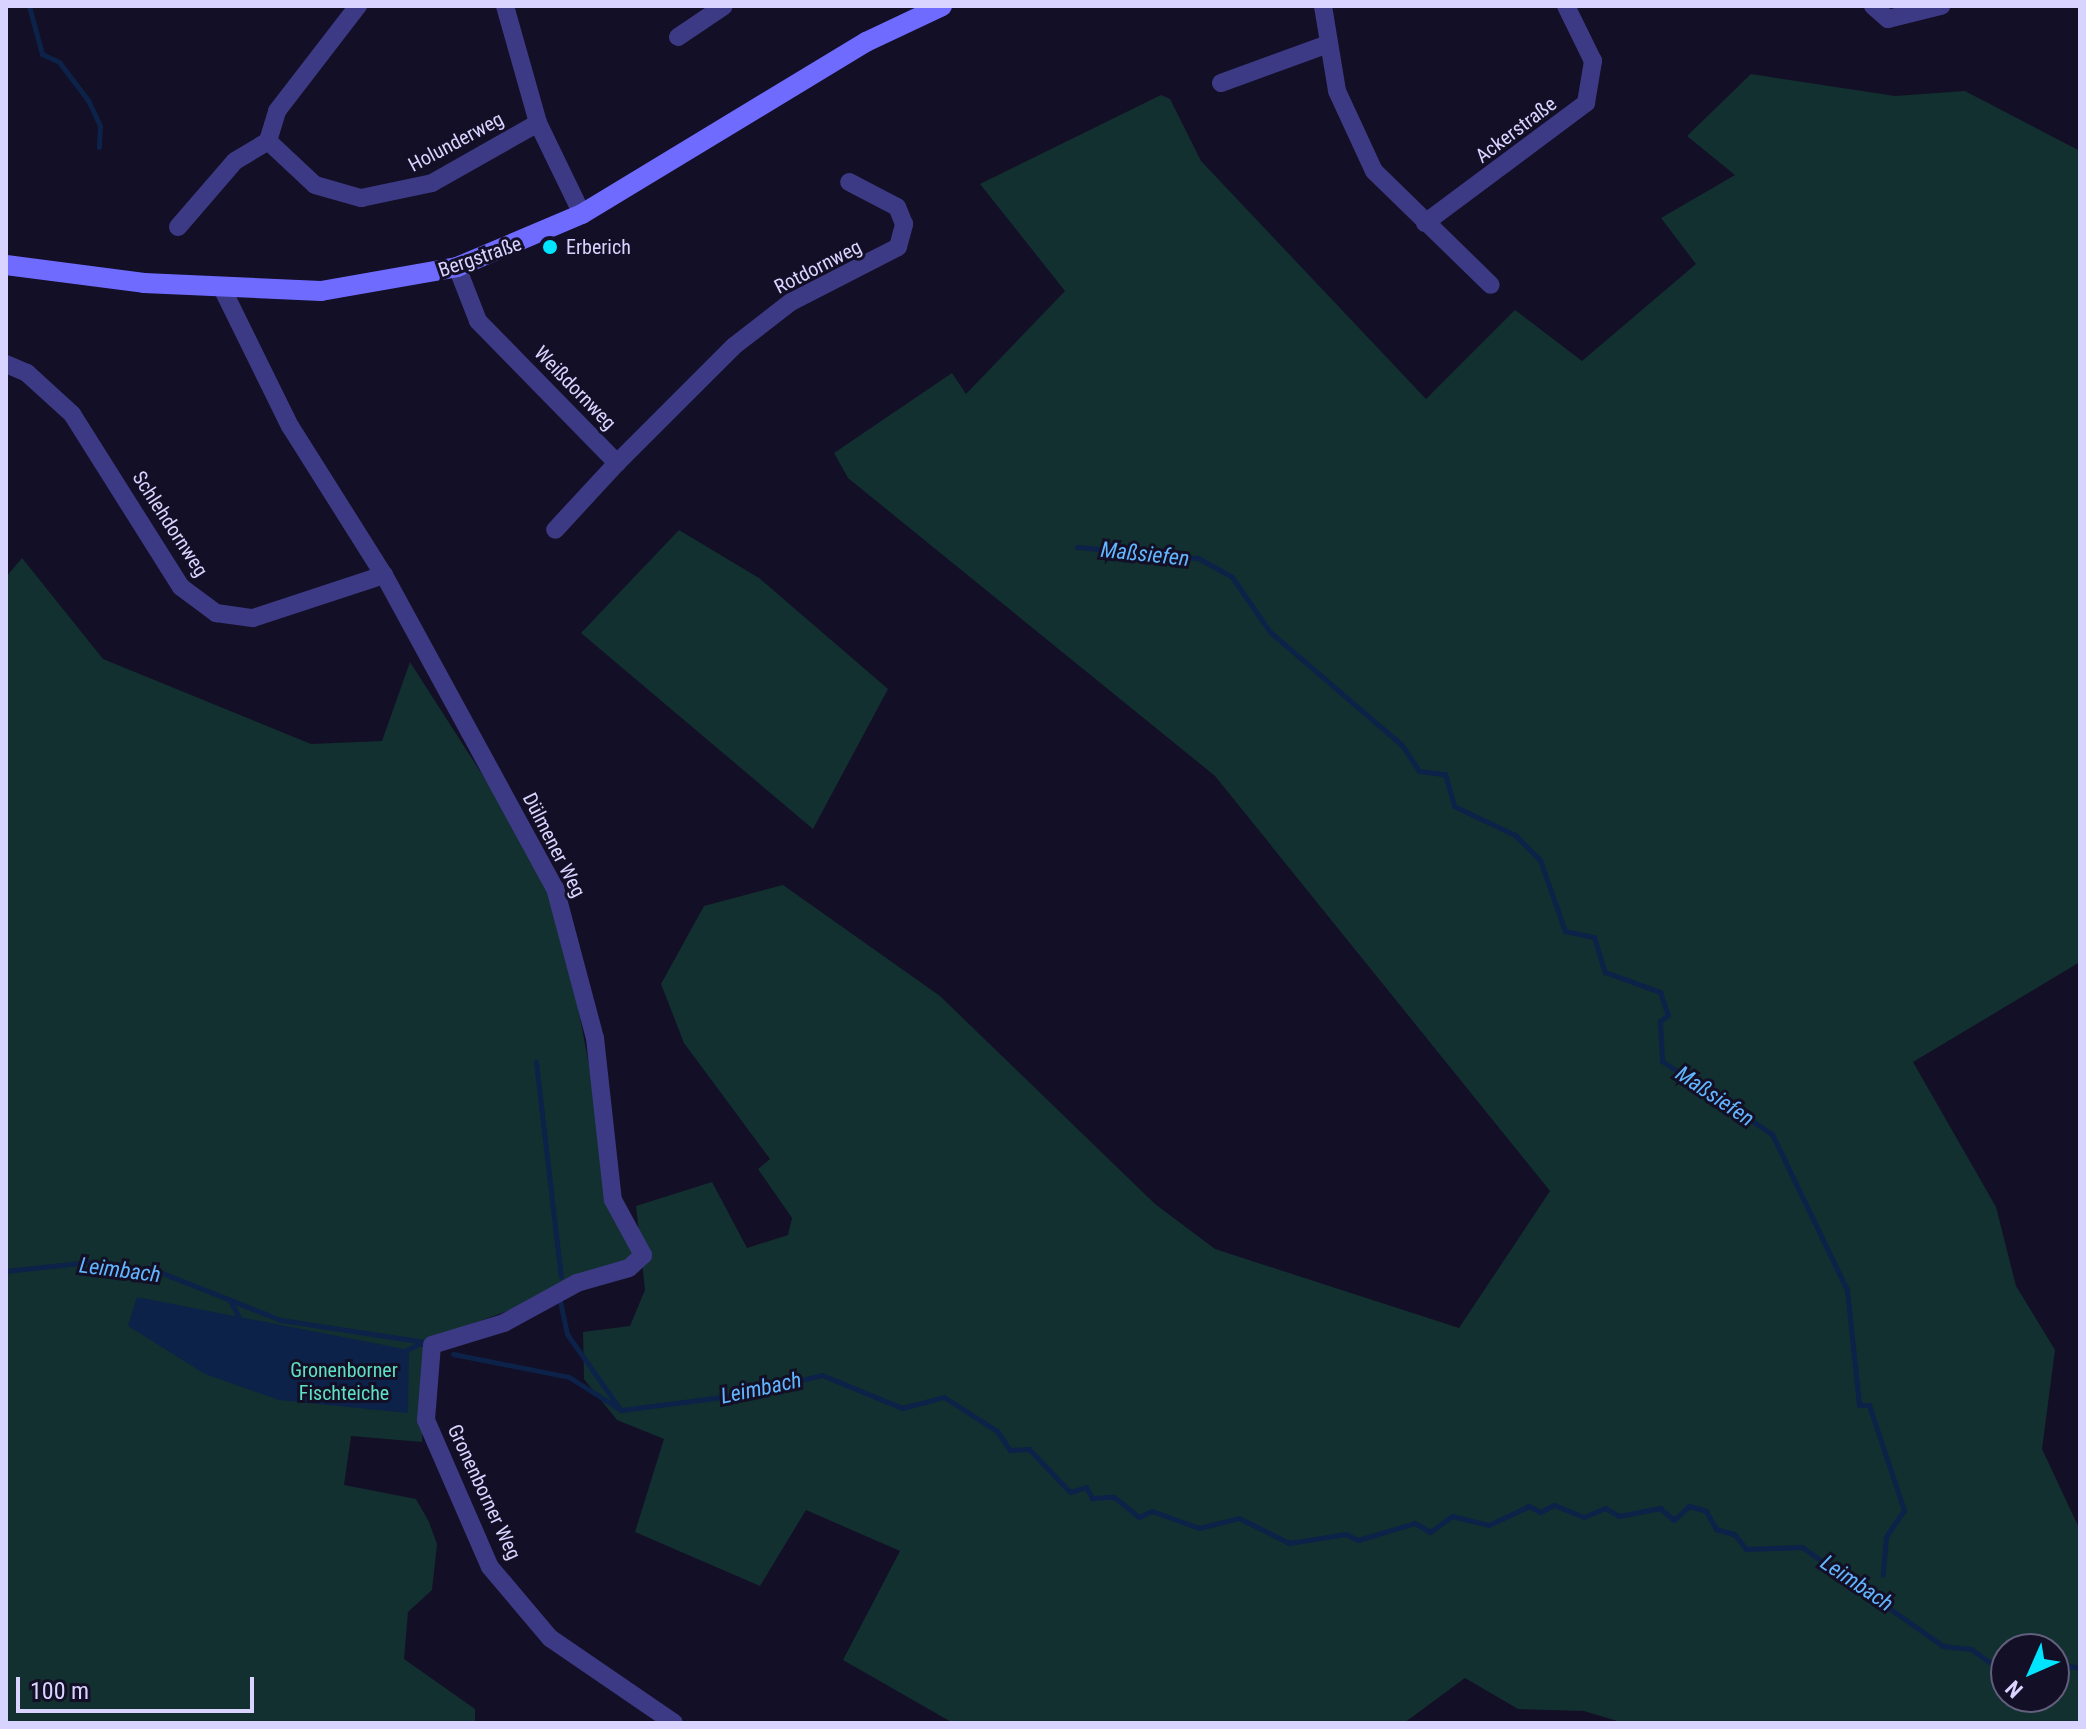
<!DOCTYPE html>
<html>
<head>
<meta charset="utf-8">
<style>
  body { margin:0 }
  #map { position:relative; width:2086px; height:1729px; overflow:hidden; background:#130f26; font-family:"Roboto Condensed",sans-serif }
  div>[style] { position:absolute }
  .green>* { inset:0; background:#12302f }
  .water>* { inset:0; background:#0c2248 }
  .stream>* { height:5px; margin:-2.5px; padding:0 2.5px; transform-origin:2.5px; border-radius:2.5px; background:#0c2248 }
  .street>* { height:18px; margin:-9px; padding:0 9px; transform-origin:9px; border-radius:9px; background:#3d3a85 }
  .secondary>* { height:20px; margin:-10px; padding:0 10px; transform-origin:10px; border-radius:10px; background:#6f6bff }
  .dots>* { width:22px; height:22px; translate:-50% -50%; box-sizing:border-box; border:4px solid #130f26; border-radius:50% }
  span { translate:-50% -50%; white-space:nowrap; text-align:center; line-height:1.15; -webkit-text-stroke:6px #130f26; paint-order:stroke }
  .street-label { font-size:20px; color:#d9d4ff }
  .poi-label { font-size:20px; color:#d9d4ff }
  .left { translate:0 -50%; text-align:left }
  .park-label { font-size:20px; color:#5fe0c0 }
  .water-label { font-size:22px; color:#62b6ff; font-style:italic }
  .frame { position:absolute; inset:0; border:8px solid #d9d4ff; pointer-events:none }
  .north { position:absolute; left:1990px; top:1633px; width:80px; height:80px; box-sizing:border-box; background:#130f26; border:2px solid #625e7d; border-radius:50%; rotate:225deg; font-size:22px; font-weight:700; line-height:32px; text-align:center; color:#d9d4ff }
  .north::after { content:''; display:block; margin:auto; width:28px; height:36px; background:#00e5ff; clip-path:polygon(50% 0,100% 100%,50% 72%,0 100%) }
  .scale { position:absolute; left:16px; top:1677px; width:238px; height:36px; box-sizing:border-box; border:4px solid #d9d4ff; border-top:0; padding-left:10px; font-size:24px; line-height:28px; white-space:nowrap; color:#d9d4ff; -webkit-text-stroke:6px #130f26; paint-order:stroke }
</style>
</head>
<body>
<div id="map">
  <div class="green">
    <div style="clip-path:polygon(evenodd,1751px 74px,1895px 96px,1965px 91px,2080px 151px,2080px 962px,1913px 1062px,1996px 1207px,2016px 1286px,2055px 1350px,2042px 1449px,2080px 1530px,2080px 1723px,1624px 1723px,1584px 1711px,1518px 1709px,1465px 1678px,1404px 1723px,953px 1723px,843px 1660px,900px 1551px,806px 1510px,760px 1586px,635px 1532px,664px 1439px,617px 1420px,584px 1379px,583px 1332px,630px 1326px,645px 1290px,636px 1206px,712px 1182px,747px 1248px,788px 1235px,792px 1218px,758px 1169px,770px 1159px,684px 1043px,661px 984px,704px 906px,783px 885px,940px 996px,1155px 1204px,1215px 1249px,1459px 1328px,1550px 1191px,1215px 776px,848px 478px,834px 453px,952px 373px,966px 394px,1065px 291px,980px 184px,1161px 95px,1170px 99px,1201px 161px,1426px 399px,1515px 310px,1582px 361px,1696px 264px,1661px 218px,1735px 175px,1687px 136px,1751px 74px,2006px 1649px,2054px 1649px,2054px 1697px,2006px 1697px,2006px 1649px)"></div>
    <div style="clip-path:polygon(679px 530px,759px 578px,888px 689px,813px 829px,581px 633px)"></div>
    <div style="clip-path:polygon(22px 558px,103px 659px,311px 744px,382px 741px,410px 662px,555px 888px,612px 1184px,640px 1246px,629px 1268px,415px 1344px,424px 1347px,422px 1442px,351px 1436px,344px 1485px,416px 1499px,429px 1522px,437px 1544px,432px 1590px,408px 1612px,404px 1659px,475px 1709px,475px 1723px,6px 1723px,6px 577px)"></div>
  </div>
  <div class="water">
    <div style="clip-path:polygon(137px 1297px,409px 1350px,408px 1413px,279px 1400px,205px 1374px,128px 1326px)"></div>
  </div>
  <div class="stream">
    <div style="left:29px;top:6px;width:50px;rotate:74.8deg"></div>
    <div style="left:42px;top:54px;width:19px;rotate:25deg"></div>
    <div style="left:59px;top:62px;width:48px;rotate:52.7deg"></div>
    <div style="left:88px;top:100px;width:29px;rotate:65deg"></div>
    <div style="left:100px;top:126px;width:21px;rotate:93deg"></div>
    <div style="left:1077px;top:547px;width:121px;rotate:5.2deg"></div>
    <div style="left:1198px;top:558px;width:39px;rotate:29deg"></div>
    <div style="left:1232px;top:577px;width:67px;rotate:55.4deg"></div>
    <div style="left:1270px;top:632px;width:174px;rotate:40.6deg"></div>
    <div style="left:1402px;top:745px;width:31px;rotate:57deg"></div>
    <div style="left:1419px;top:771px;width:26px;rotate:7deg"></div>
    <div style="left:1445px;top:774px;width:33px;rotate:74deg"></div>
    <div style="left:1454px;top:806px;width:68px;rotate:25.4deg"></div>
    <div style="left:1515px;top:835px;width:35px;rotate:45deg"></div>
    <div style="left:1540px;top:860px;width:75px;rotate:70.6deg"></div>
    <div style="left:1565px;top:931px;width:30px;rotate:12deg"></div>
    <div style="left:1594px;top:937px;width:37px;rotate:73deg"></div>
    <div style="left:1605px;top:972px;width:59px;rotate:20deg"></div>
    <div style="left:1660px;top:992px;width:24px;rotate:71deg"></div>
    <div style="left:1668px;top:1015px;width:10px;rotate:143deg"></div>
    <div style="left:1660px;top:1021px;width:40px;rotate:87.1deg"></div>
    <div style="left:1662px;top:1061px;width:132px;rotate:33.6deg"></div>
    <div style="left:1772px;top:1134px;width:173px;rotate:64.3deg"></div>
    <div style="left:1847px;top:1290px;width:116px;rotate:84deg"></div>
    <div style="left:1859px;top:1405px;width:10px"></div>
    <div style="left:1869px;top:1405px;width:111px;rotate:71.6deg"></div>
    <div style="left:1904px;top:1510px;width:32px;rotate:124deg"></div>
    <div style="left:1886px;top:1537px;width:38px;rotate:95deg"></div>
    <div style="left:536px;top:1062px;width:216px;rotate:83.4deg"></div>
    <div style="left:6px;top:1271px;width:83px;rotate:-6.2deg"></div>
    <div style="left:89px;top:1262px;width:69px;rotate:7.5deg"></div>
    <div style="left:157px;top:1271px;width:133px;rotate:21.6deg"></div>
    <div style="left:281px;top:1320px;width:145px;rotate:8.7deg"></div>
    <div style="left:229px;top:1299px;width:29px;rotate:61deg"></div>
    <div style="left:560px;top:1301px;width:34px;rotate:78deg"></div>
    <div style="left:567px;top:1334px;width:88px;rotate:54.7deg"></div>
    <div style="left:403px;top:1352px;width:22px;rotate:-27deg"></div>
    <div style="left:453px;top:1354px;width:118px;rotate:11.2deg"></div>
    <div style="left:569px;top:1377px;width:62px;rotate:32.4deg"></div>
    <div style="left:621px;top:1410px;width:118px;rotate:-7.3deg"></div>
    <div style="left:738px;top:1395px;width:86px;rotate:-13.4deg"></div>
    <div style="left:822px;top:1375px;width:87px;rotate:22.4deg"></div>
    <div style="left:902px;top:1408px;width:43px;rotate:-14.7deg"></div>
    <div style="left:944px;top:1397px;width:63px;rotate:32.7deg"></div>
    <div style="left:997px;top:1431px;width:23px;rotate:56deg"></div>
    <div style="left:1010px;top:1450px;width:19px;rotate:-3deg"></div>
    <div style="left:1029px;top:1449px;width:59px;rotate:46.4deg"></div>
    <div style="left:1070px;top:1492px;width:17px;rotate:-17deg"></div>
    <div style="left:1086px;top:1487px;width:13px;rotate:61deg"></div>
    <div style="left:1092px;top:1498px;width:22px;rotate:-3deg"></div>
    <div style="left:1114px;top:1497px;width:32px;rotate:39deg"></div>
    <div style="left:1139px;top:1517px;width:14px;rotate:-25deg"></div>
    <div style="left:1152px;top:1511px;width:50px;rotate:19.9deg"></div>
    <div style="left:1199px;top:1528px;width:41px;rotate:-14deg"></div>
    <div style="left:1239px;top:1518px;width:56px;rotate:26.6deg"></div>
    <div style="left:1289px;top:1543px;width:58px;rotate:-9deg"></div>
    <div style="left:1346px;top:1534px;width:13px;rotate:27deg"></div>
    <div style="left:1358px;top:1540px;width:59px;rotate:-16.6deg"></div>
    <div style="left:1415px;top:1523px;width:17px;rotate:31deg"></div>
    <div style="left:1430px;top:1532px;width:27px;rotate:-36deg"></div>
    <div style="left:1452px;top:1516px;width:38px;rotate:14deg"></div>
    <div style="left:1489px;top:1525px;width:44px;rotate:-25.4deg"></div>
    <div style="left:1529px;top:1506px;width:13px;rotate:29deg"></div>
    <div style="left:1540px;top:1512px;width:16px;rotate:-27deg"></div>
    <div style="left:1554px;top:1505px;width:32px;rotate:22deg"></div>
    <div style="left:1584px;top:1517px;width:23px;rotate:-23deg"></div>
    <div style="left:1605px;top:1508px;width:16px;rotate:30deg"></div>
    <div style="left:1619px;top:1516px;width:42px;rotate:-11deg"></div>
    <div style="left:1660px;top:1508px;width:18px;rotate:41deg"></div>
    <div style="left:1674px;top:1520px;width:21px;rotate:-43deg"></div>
    <div style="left:1689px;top:1506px;width:18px;rotate:16deg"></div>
    <div style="left:1706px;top:1511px;width:21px;rotate:61deg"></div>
    <div style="left:1716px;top:1529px;width:19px;rotate:16deg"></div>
    <div style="left:1734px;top:1534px;width:19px;rotate:51deg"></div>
    <div style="left:1746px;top:1549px;width:56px;rotate:-2deg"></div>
    <div style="left:1802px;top:1547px;width:172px;rotate:35.1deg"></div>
    <div style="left:1943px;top:1646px;width:28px;rotate:6deg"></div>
    <div style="left:1971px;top:1649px;width:43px;rotate:35.5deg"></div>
    <div style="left:2054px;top:1663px;width:26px;rotate:11deg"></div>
  </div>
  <div class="street">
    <div style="left:505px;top:6px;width:122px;rotate:74.2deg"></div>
    <div style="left:538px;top:123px;width:101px;rotate:64.2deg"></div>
    <div style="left:1323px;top:6px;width:86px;rotate:80.6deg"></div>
    <div style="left:1337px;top:91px;width:88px;rotate:65.2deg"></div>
    <div style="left:1374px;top:171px;width:163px;rotate:44.3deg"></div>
    <div style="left:1873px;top:6px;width:20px;rotate:41deg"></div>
    <div style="left:1888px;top:19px;width:55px;rotate:-13.8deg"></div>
    <div style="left:678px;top:37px;width:55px;rotate:-34deg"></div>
    <div style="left:1221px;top:83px;width:114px;rotate:-20deg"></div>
    <div style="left:268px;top:141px;width:64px;rotate:43.1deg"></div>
    <div style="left:315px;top:185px;width:48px;rotate:15.8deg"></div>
    <div style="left:361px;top:198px;width:73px;rotate:-11.9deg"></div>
    <div style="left:432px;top:183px;width:122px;rotate:-29.5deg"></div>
    <div style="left:1425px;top:223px;width:201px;rotate:-36.7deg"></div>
    <div style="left:1586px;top:103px;width:43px;rotate:-80.5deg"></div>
    <div style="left:1593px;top:61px;width:61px;rotate:-116.1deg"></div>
    <div style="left:178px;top:227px;width:87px;rotate:-49.2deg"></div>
    <div style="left:235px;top:161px;width:39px;rotate:-31deg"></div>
    <div style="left:268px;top:141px;width:31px;rotate:-73deg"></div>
    <div style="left:277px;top:111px;width:133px;rotate:-52.4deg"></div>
    <div style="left:457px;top:267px;width:58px;rotate:68.7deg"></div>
    <div style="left:478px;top:321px;width:199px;rotate:45.6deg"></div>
    <div style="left:617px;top:463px;width:91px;rotate:132.8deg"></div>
    <div style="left:222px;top:288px;width:154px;rotate:63.8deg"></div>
    <div style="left:290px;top:426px;width:176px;rotate:57.8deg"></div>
    <div style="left:384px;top:575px;width:357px;rotate:61.4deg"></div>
    <div style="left:555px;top:888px;width:155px;rotate:75.1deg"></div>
    <div style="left:595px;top:1038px;width:163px;rotate:83.7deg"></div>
    <div style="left:613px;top:1200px;width:63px;rotate:61.4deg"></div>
    <div style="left:643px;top:1255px;width:19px;rotate:137deg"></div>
    <div style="left:629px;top:1268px;width:54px;rotate:163.9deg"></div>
    <div style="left:577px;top:1283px;width:83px;rotate:151.3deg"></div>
    <div style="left:504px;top:1323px;width:75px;rotate:163deg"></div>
    <div style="left:432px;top:1345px;width:75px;rotate:94.6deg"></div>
    <div style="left:426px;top:1420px;width:160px;rotate:66.5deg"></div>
    <div style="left:490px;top:1567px;width:93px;rotate:49.8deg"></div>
    <div style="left:550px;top:1638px;width:150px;rotate:34.4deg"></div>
    <div style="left:6px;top:364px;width:23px;rotate:23deg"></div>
    <div style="left:27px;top:373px;width:61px;rotate:42.3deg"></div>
    <div style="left:72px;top:414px;width:204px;rotate:57.8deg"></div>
    <div style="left:181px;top:587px;width:44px;rotate:36.6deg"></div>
    <div style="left:216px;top:613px;width:37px;rotate:8deg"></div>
    <div style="left:253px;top:618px;width:138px;rotate:-18.2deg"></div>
    <div style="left:617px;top:463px;width:165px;rotate:-45deg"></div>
    <div style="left:734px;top:346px;width:72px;rotate:-37.7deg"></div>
    <div style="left:791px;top:302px;width:120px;rotate:-27.2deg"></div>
    <div style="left:898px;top:247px;width:24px;rotate:-75deg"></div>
    <div style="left:904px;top:224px;width:18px;rotate:-112deg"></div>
    <div style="left:897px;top:207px;width:54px;rotate:-152.5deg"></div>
  </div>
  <div class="secondary">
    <div style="left:6px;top:265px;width:139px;rotate:7.4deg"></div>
    <div style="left:144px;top:283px;width:177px;rotate:2.6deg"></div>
    <div style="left:321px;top:291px;width:138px;rotate:-10deg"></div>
    <div style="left:457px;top:267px;width:136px;rotate:-23deg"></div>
    <div style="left:582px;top:214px;width:332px;rotate:-31.2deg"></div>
    <div style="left:866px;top:42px;width:84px;rotate:-25.3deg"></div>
  </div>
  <div class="dots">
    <div style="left:550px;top:247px;background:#00e5ff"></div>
  </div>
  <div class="street-label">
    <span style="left:1516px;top:130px;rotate:-37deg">Ackerstraße</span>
    <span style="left:456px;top:142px;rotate:-28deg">Holunderweg</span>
    <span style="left:480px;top:257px;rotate:-19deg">Bergstraße</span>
    <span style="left:818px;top:267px;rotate:-27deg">Rotdornweg</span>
    <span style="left:575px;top:388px;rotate:46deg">Weißdornweg</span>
    <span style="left:170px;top:524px;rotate:57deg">Schlehdornweg</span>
    <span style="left:554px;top:845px;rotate:63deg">Dülmener Weg</span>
    <span style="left:484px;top:1492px;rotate:65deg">Gronenborner Weg</span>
  </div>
  <div class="poi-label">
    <span class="left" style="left:566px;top:247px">Erberich</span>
  </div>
  <div class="park-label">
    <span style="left:344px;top:1382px">Gronenborner<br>Fischteiche</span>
  </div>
  <div class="water-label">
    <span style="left:1145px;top:554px;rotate:6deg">Maßsiefen</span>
    <span style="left:1715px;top:1096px;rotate:34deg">Maßsiefen</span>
    <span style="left:120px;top:1270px;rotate:7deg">Leimbach</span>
    <span style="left:761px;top:1388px;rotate:-12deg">Leimbach</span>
    <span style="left:1857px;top:1583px;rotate:34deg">Leimbach</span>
  </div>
  <div class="frame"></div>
  <div class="north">N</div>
  <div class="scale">100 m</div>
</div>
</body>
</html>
